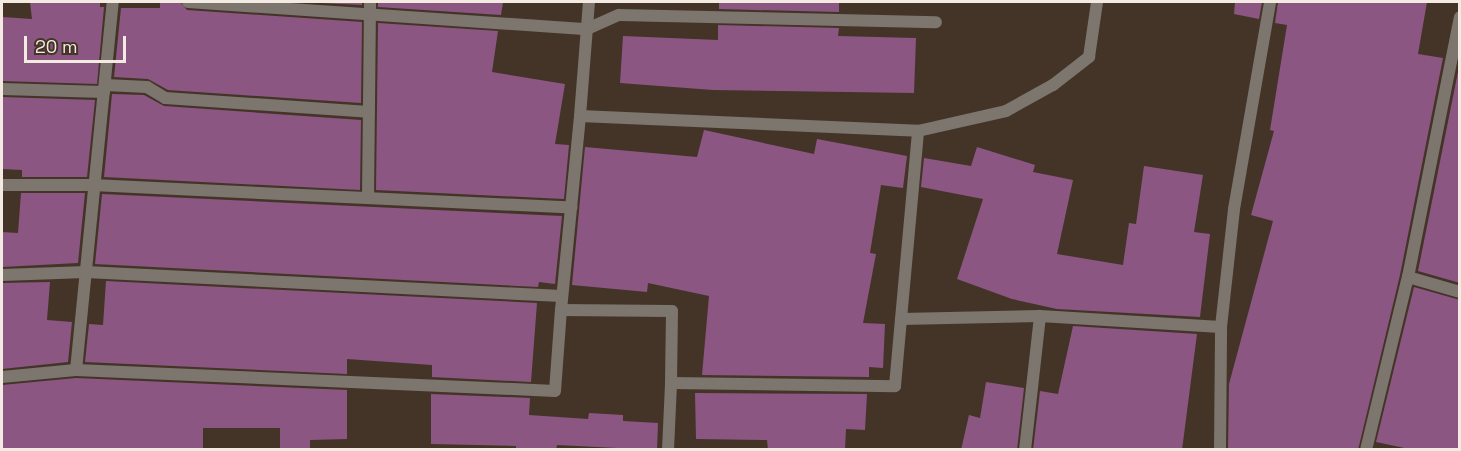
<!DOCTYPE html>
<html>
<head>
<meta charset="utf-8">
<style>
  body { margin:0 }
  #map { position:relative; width:1461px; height:451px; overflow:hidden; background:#433427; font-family:"Space Grotesk",sans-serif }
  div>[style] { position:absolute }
  .building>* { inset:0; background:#8c5683 }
  .minor>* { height:12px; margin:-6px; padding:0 6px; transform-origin:6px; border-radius:6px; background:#7c766e }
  span { translate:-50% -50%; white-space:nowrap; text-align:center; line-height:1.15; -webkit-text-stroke:5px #433427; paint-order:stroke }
  .frame { position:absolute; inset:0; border:3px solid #f3eae1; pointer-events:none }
  .scale { position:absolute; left:24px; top:36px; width:102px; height:27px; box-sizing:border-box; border:3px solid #f3eae1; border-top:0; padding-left:8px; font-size:18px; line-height:21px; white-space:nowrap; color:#f3eae1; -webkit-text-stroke:4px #433427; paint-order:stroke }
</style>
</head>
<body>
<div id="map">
  <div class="building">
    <div style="clip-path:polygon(30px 2px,100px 2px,100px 7px,104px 7px,97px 84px,2px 81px,2px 17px,32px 19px)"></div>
    <div style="clip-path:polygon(160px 2px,180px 2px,187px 10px,362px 22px,361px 103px,168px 90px,148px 79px,114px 77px,121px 8px,160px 8px)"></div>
    <div style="clip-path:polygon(303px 2px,362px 2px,362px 5px)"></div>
    <div style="clip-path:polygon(378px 2px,503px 2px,501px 15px,378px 7px)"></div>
    <div style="clip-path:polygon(719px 2px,839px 2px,839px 12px,719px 9px)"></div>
    <div style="clip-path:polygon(1235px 2px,1262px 2px,1259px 19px,1234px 14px)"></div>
    <div style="clip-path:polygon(1278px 2px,1427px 2px,1418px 54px,1443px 58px,1400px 275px,1358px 450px,1228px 450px,1229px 384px,1273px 221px,1251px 215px,1274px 131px,1270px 130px,1287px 25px,1275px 23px)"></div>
    <div style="clip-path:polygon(378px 23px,498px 31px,492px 72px,565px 84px,555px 144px,569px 145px,564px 199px,376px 190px)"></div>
    <div style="clip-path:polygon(718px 25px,839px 28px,838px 36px,916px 38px,914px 93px,713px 90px,620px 83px,623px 36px,718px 40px)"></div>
    <div style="clip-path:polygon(1460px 62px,1460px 283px,1418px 271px)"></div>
    <div style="clip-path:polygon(112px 94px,144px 95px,164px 106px,361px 120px,360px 190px,104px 177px)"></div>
    <div style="clip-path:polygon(2px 97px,95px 100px,87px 177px,22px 177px,22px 170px,2px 169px)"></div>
    <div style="clip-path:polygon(704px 130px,814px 154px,817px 139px,907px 156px,903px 188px,881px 185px,870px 253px,876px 254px,863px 323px,885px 324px,883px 368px,869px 367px,869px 377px,702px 375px,709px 296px,648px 283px,647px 292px,572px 285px,585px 147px,697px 157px)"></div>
    <div style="clip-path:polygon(977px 147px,1035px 165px,1033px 172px,1073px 180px,1057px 254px,1123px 265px,1129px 223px,1136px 224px,1144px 166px,1203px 175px,1194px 232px,1210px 234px,1200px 317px,1057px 309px,1012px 299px,957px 279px,983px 199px,921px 187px,924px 158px,971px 166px)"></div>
    <div style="clip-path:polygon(21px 193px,85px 193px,78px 263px,2px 267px,2px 232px,18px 233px)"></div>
    <div style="clip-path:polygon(102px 194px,562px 216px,555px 284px,539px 282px,538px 287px,95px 264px)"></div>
    <div style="clip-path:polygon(106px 281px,537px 303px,531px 382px,432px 377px,432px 365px,347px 359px,347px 374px,85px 362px,89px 324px,103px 325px)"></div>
    <div style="clip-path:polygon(50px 282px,47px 320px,72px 322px,68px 362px,2px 369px,2px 283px)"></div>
    <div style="clip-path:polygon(1414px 287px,1460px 300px,1460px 450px,1414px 450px,1376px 442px)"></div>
    <div style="clip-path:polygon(1073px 326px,1197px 334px,1182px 450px,1033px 450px,1040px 391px,1058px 394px)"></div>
    <div style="clip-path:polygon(76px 378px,347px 390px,347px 439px,310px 440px,310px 450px,280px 450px,280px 428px,203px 428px,203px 450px,2px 450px,2px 385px)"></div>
    <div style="clip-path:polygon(986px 382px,1024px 388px,1017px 450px,961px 450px,969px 415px,980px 418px)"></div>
    <div style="clip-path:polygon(695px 393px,867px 394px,865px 430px,846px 429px,845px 450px,768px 450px,767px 440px,696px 439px)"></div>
    <div style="clip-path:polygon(431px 394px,530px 398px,529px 415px,588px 419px,589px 413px,623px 415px,623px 421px,658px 423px,657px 450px,557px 445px,556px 450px,516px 450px,516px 446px,431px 444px)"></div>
  </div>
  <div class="minor">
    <div style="left:188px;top:2px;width:400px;rotate:3.9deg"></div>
    <div style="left:587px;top:29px;width:35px;rotate:-24deg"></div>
    <div style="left:619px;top:15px;width:317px;rotate:1.3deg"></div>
    <div style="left:105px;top:85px;width:42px;rotate:2.7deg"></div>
    <div style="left:147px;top:87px;width:21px;rotate:31deg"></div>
    <div style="left:165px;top:98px;width:204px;rotate:3.9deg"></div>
    <div style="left:2px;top:89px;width:102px;rotate:1.7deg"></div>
    <div style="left:580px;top:116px;width:114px;rotate:-85.5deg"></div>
    <div style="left:2px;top:185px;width:90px"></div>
    <div style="left:92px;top:185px;width:480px;rotate:2.7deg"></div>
    <div style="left:368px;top:198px;width:196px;rotate:-89.4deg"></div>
    <div style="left:2px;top:275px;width:84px;rotate:-2deg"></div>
    <div style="left:86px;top:272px;width:476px;rotate:2.9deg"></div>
    <div style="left:1408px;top:277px;width:54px;rotate:16.1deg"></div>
    <div style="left:561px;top:310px;width:195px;rotate:-84.4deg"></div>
    <div style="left:580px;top:116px;width:338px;rotate:2.5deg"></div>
    <div style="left:918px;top:131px;width:90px;rotate:-12.8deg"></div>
    <div style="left:1006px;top:111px;width:54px;rotate:-29deg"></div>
    <div style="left:1053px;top:85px;width:46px;rotate:-37.9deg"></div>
    <div style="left:1089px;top:57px;width:56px;rotate:-81.7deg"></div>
    <div style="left:901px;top:319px;width:189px;rotate:-84.8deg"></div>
    <div style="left:76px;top:370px;width:370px;rotate:-84.3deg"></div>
    <div style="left:2px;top:377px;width:74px;rotate:-5.4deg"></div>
    <div style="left:76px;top:370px;width:479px;rotate:2.5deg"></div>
    <div style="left:555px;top:391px;width:81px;rotate:-85.8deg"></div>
    <div style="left:561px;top:310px;width:111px;rotate:0.5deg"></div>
    <div style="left:672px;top:311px;width:72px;rotate:90.8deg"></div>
    <div style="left:671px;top:383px;width:224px;rotate:0.8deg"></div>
    <div style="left:895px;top:386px;width:67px;rotate:-84.9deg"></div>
    <div style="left:901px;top:319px;width:139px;rotate:-1.2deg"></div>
    <div style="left:1040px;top:316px;width:181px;rotate:3.5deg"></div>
    <div style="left:668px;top:450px;width:67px;rotate:-87.4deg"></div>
    <div style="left:1025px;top:450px;width:135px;rotate:-83.6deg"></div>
    <div style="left:1220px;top:450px;width:123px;rotate:-89.5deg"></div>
    <div style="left:1221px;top:327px;width:119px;rotate:-83.7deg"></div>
    <div style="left:1234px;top:209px;width:210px;rotate:-80.1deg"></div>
    <div style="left:1366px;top:450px;width:178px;rotate:-76.4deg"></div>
    <div style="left:1408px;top:277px;width:265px;rotate:-78.7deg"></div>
  </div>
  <div class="frame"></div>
  <div class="scale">20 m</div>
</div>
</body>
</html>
